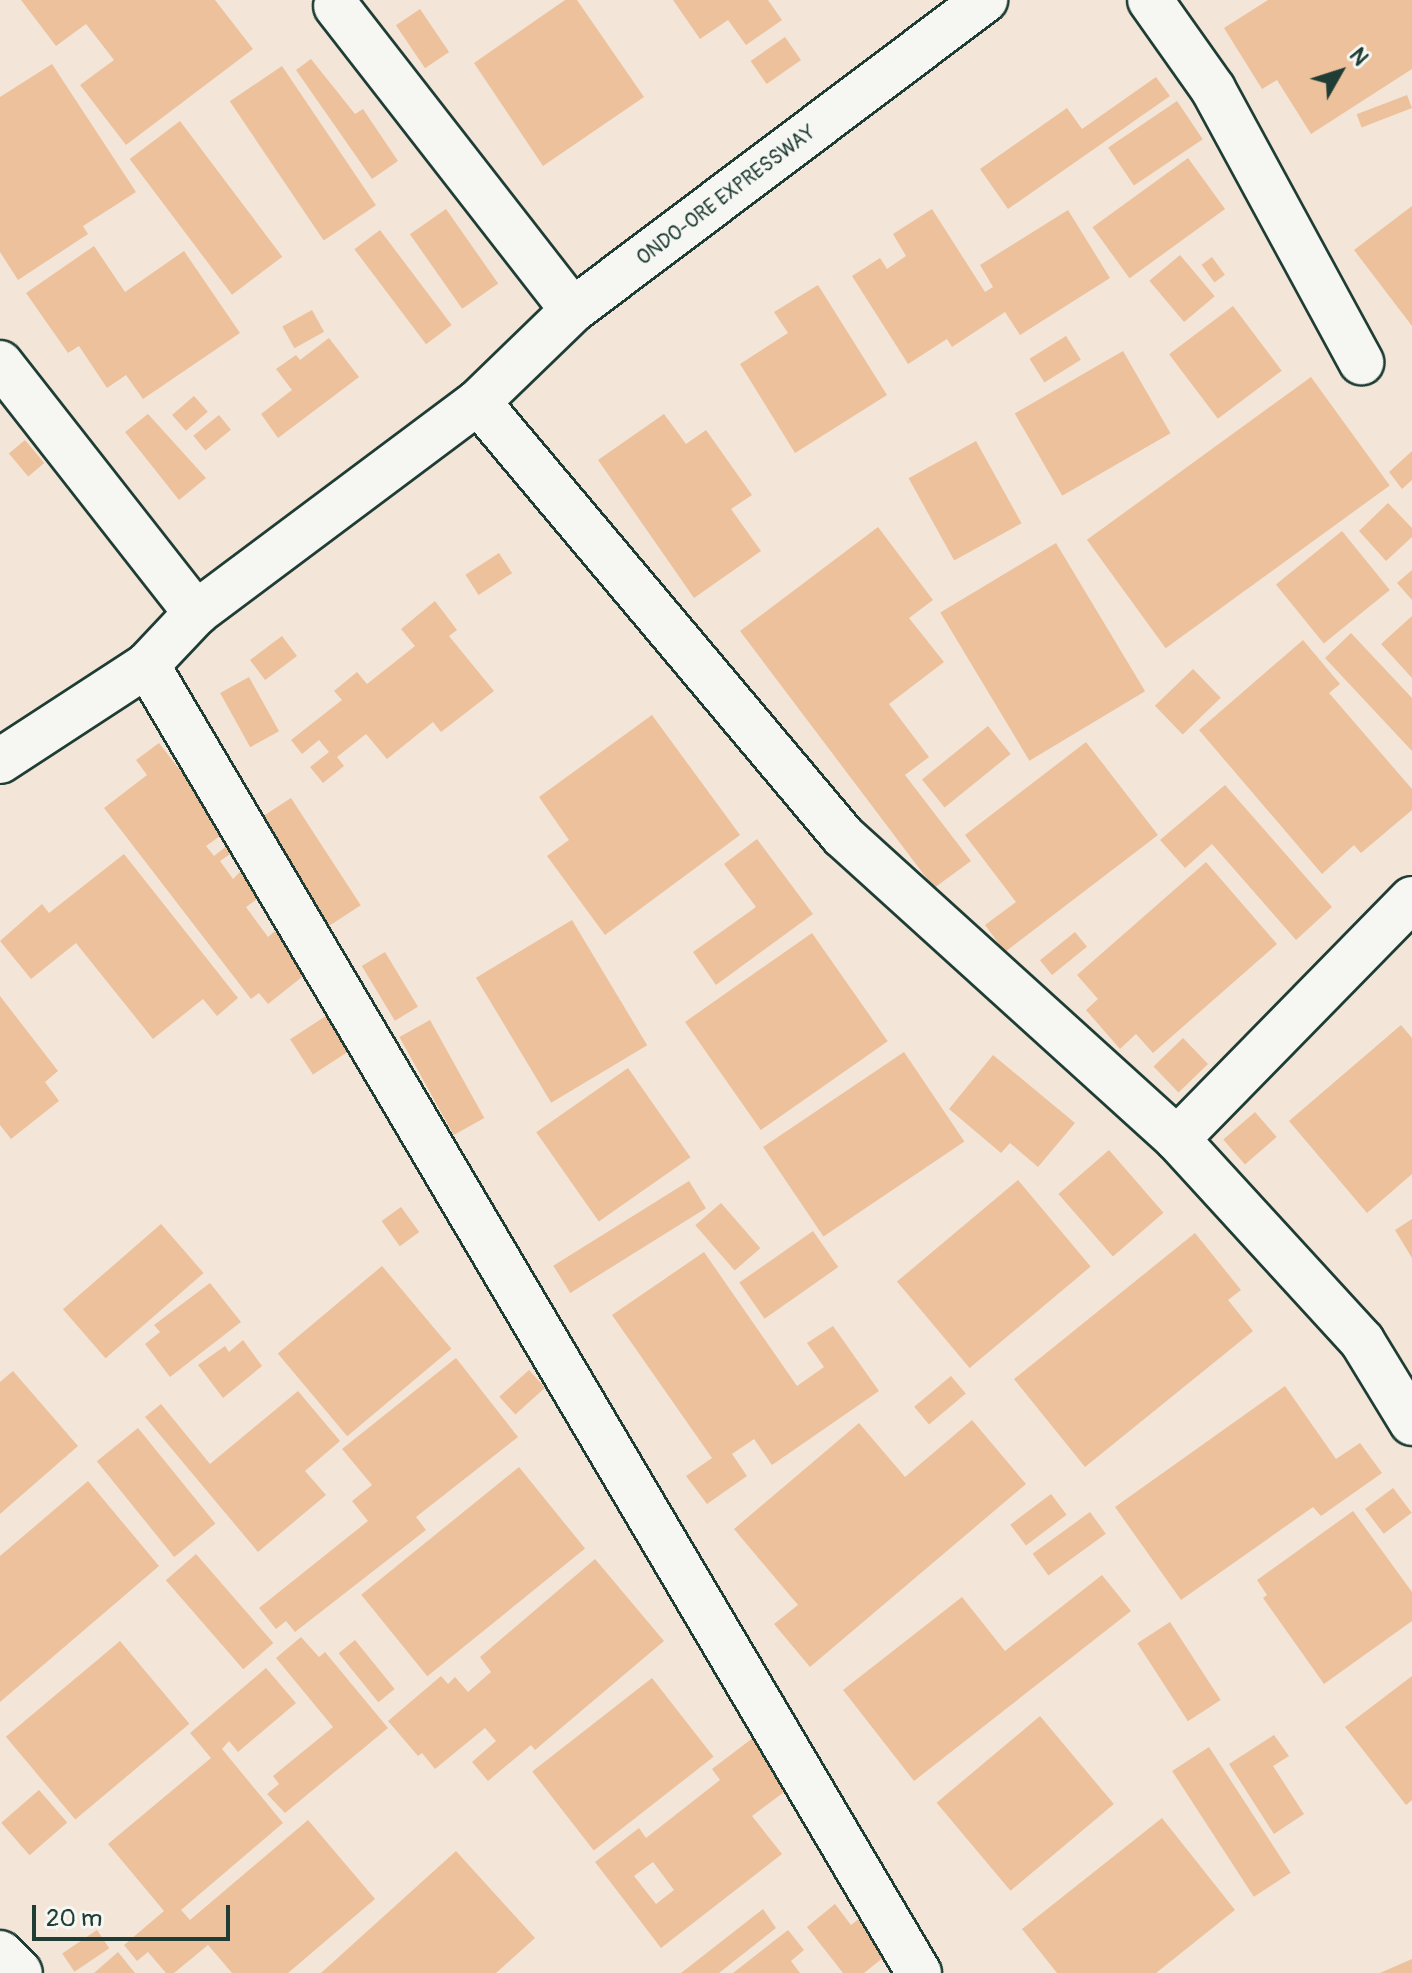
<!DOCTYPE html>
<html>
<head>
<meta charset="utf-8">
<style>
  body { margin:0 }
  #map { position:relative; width:1412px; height:1973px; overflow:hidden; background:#f3e6d8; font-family:Pangolin,sans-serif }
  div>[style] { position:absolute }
  .building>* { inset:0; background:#ecc19c; transform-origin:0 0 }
  .roads { filter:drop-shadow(2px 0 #1f3d34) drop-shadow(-2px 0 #1f3d34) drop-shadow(0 2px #1f3d34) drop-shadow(0 -2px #1f3d34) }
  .street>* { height:44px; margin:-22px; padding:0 22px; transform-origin:22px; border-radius:22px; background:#f6f6f2 }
  .secondary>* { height:44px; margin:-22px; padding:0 22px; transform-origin:22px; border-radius:22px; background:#f6f6f2 }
  .primary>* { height:44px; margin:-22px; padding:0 22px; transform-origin:22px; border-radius:22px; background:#f6f6f2 }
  span { translate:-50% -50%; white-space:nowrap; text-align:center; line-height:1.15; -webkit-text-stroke:6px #f6f6f2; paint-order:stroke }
  .street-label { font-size:20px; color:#1f3d34 }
  .north { position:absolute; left:1300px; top:32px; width:80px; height:80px; -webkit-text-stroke:6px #f6f6f2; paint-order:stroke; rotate:51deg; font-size:22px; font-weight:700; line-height:32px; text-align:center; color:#1f3d34 }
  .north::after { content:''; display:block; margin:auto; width:28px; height:36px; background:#1f3d34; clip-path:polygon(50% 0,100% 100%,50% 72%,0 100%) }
  .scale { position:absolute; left:32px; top:1905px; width:198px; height:36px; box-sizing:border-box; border:4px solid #1f3d34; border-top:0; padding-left:10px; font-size:24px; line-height:28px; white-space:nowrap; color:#1f3d34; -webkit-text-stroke:6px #f6f6f2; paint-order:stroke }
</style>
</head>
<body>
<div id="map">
  <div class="building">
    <div style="clip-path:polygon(21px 0,215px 0,253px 49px,126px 145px,80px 85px,114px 60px,86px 24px,56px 46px)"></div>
    <div style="clip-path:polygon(565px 0,577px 0,644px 97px,543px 166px,474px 63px)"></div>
    <div style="clip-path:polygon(673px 0,768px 0,782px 20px,746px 45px,728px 20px,700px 39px)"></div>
    <div style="clip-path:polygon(1268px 0,1412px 0,1412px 69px,1311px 134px,1277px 80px,1262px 89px,1224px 28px)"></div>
    <div style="left:420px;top:9px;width:52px;height:29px;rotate:56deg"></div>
    <div style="left:785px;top:37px;width:28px;height:42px;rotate:55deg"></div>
    <div style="clip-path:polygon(311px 59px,355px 114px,363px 109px,398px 161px,372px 179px,296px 70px)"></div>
    <div style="clip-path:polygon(52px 64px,136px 192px,83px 226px,88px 234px,18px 280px,0 252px,0 97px)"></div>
    <div style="left:282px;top:66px;width:168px;height:63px;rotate:56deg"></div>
    <div style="clip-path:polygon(1156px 77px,1170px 96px,1008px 209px,980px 169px,1067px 108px,1082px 129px)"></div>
    <div style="left:1407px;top:95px;width:14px;height:54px;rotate:69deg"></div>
    <div style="left:1177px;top:101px;width:46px;height:83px;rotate:56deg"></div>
    <div style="left:180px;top:121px;width:170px;height:63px;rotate:53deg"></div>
    <div style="left:1188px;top:158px;width:63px;height:118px;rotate:54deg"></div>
    <div style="clip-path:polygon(1412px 206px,1412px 326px,1354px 250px)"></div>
    <div style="left:446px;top:209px;width:91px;height:44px;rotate:55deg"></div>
    <div style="clip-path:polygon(932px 209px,985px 292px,993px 287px,980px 265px,1068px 210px,1110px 278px,1020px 335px,1005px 312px,952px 347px,947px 339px,908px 364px,852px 276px,880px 258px,887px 269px,906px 256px,893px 234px)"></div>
    <div style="left:380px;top:230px;width:119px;height:32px;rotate:53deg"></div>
    <div style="clip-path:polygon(94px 246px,125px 292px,184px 251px,240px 333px,143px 399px,126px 375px,107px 388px,79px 346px,68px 353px,26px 293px)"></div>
    <div style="left:1180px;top:255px;width:54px;height:40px;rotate:50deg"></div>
    <div style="left:1212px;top:257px;width:22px;height:13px;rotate:54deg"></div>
    <div style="clip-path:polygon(818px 285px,887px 395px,795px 453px,740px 364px,788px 333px,774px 312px)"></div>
    <div style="left:1233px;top:306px;width:81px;height:80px;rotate:53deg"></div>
    <div style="left:312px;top:310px;width:25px;height:34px;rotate:61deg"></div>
    <div style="left:1066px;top:336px;width:28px;height:43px;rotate:58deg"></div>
    <div style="clip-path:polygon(329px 338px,359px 377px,278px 438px,261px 414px,292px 390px,276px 369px,296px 355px,300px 360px)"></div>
    <div style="left:1123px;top:351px;width:95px;height:125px;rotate:60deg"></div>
    <div style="left:1311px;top:377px;width:134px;height:277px;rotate:54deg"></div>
    <div style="left:194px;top:396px;width:21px;height:29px;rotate:49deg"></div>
    <div style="clip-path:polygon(148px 414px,206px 478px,179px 500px,125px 432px)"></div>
    <div style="clip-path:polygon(664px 414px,686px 444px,706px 430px,752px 495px,731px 509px,761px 551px,694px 598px,598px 460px)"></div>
    <div style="left:219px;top:415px;width:19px;height:33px;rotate:51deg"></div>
    <div style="left:25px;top:440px;width:30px;height:21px;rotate:50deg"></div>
    <div style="left:976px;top:441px;width:94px;height:77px;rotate:61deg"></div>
    <div style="clip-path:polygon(1412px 451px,1412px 480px,1402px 489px,1389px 472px)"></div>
    <div style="clip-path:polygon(1388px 503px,1412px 528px,1412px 537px,1386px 561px,1359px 531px)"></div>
    <div style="clip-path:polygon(878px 527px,933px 600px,909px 618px,944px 662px,889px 704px,929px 757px,905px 775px,971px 861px,934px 888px,740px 631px)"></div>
    <div style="left:1342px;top:531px;width:76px;height:85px;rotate:51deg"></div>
    <div style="left:1056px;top:543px;width:173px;height:135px;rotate:59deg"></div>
    <div style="left:499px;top:553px;width:24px;height:40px;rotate:57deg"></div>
    <div style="clip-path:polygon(1412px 570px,1412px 600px,1397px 583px)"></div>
    <div style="clip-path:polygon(435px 601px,457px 630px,449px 636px,494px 691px,441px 732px,433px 722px,387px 759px,366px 734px,337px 757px,344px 766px,323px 783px,310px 767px,329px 752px,319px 740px,302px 754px,291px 740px,342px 700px,334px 691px,357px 672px,367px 684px,415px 646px,401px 629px)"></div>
    <div style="clip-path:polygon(1412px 616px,1412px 678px,1381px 644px)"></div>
    <div style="clip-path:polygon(1351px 633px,1412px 698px,1412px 751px,1325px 658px)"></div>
    <div style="left:282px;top:636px;width:25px;height:40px;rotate:53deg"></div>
    <div style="clip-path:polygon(1303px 640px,1340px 684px,1329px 693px,1412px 789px,1412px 810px,1361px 853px,1354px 845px,1322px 874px,1199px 730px)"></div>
    <div style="left:1193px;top:669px;width:40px;height:53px;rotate:46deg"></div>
    <div style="left:249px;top:677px;width:62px;height:33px;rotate:61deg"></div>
    <div style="clip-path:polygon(652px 715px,740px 835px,605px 935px,547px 856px,569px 840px,539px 797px)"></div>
    <div style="left:988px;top:726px;width:36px;height:85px;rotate:51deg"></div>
    <div style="clip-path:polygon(1086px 742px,1158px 835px,1005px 952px,985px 925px,1016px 902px,965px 835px)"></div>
    <div style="clip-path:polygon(159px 743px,227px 831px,206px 846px,214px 856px,228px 845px,233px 852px,220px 861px,233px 879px,240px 872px,260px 897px,246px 907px,268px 937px,275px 931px,307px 973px,268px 1004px,259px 993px,251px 999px,104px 808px,147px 775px,136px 760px)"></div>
    <div style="clip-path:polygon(1225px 785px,1332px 907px,1296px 940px,1212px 844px,1185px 868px,1160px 840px)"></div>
    <div style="left:291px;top:798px;width:128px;height:43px;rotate:57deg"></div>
    <div style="clip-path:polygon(757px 839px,813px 914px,716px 985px,693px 952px,756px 907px,724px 864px)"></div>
    <div style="clip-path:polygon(124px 854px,238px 998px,217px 1016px,203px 999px,153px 1039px,76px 943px,31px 979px,0 941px,42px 904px,49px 913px)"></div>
    <div style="clip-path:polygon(1206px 862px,1277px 944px,1153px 1053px,1136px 1034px,1120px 1049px,1086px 1010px,1098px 999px,1077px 975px)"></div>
    <div style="left:572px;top:920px;width:146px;height:112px;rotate:59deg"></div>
    <div style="left:1075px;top:932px;width:19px;height:45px;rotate:51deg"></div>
    <div style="left:812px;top:933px;width:132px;height:155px;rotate:55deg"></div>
    <div style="left:385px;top:952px;width:64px;height:27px;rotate:59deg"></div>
    <div style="clip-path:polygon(0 996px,58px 1071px,45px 1082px,59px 1101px,11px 1139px,0 1125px)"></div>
    <div style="left:332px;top:1012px;width:42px;height:50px;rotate:57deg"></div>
    <div style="left:430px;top:1020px;width:112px;height:35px;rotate:61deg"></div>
    <div style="clip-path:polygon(1401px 1025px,1412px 1038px,1412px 1174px,1367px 1213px,1289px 1121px)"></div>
    <div style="left:1183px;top:1038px;width:36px;height:41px;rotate:46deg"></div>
    <div style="left:904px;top:1052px;width:108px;height:170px;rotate:56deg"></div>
    <div style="clip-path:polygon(993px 1055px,1075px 1123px,1038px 1167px,1010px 1143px,1001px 1153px,949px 1109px)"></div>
    <div style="left:628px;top:1068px;width:109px;height:112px;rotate:55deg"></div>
    <div style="left:1255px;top:1112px;width:33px;height:42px;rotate:49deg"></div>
    <div style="left:1109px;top:1150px;width:83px;height:67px;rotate:49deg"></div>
    <div style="left:1018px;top:1180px;width:113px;height:158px;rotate:50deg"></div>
    <div style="left:689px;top:1181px;width:32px;height:160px;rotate:58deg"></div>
    <div style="left:721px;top:1203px;width:60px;height:34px;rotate:49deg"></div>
    <div style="left:401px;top:1207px;width:31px;height:24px;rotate:54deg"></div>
    <div style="clip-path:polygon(1412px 1219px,1412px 1258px,1395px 1230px)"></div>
    <div style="left:161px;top:1224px;width:65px;height:130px;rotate:49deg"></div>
    <div style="left:813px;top:1231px;width:44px;height:90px;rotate:55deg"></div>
    <div style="clip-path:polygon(1195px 1233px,1241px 1290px,1228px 1300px,1253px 1331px,1085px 1467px,1014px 1379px)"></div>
    <div style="clip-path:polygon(704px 1252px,797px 1386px,824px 1367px,807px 1343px,833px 1326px,879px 1391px,772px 1465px,754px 1439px,732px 1454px,747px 1476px,707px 1504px,686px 1476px,712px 1458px,612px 1315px)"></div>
    <div style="left:382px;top:1266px;width:108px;height:136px;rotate:50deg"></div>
    <div style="clip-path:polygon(210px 1283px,241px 1322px,170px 1377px,145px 1344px,160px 1332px,154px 1325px)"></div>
    <div style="clip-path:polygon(243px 1340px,262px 1366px,223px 1398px,198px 1365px,225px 1346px,229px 1352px)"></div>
    <div style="clip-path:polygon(456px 1358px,518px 1437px,416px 1517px,426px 1530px,295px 1632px,286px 1621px,276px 1629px,259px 1608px,368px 1521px,352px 1501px,372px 1485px,342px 1449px)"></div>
    <div style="left:529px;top:1370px;width:24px;height:40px;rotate:48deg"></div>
    <div style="clip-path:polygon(13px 1371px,78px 1446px,0 1514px,0 1382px)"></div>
    <div style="left:951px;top:1376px;width:23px;height:48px;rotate:50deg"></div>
    <div style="clip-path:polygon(1285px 1386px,1336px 1459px,1360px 1443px,1382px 1473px,1321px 1516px,1313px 1507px,1181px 1600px,1115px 1507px)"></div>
    <div style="clip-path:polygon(298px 1391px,340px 1441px,305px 1471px,326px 1495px,258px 1552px,145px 1417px,161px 1404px,210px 1464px)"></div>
    <div style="clip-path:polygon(972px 1420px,1026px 1484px,810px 1667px,774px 1624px,798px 1605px,734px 1529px,859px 1423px,905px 1477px)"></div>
    <div style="left:138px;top:1428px;width:123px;height:53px;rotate:51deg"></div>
    <div style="left:519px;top:1467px;width:105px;height:203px;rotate:51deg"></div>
    <div style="clip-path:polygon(88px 1481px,159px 1566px,0 1702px,0 1556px)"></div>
    <div style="left:1393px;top:1488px;width:31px;height:35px;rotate:53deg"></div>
    <div style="left:1051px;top:1494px;width:26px;height:51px;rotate:53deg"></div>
    <div style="clip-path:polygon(1353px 1511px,1412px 1592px,1412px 1621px,1324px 1684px,1263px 1598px,1267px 1595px,1257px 1580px)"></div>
    <div style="left:1090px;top:1512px;width:27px;height:71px;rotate:54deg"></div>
    <div style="left:196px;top:1554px;width:118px;height:40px;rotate:49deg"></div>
    <div style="clip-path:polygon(595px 1559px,664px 1641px,535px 1750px,531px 1745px,488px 1781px,472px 1762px,496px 1741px,485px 1728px,435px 1769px,422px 1753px,418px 1756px,388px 1721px,441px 1676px,448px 1684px,455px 1677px,468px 1692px,491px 1672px,480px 1657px)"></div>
    <div style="clip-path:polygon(1102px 1575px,1131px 1611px,914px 1781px,843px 1690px,962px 1597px,1005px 1651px)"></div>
    <div style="left:1170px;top:1622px;width:93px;height:39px;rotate:57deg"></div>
    <div style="clip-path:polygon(301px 1637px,319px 1657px,325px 1652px,388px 1728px,285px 1813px,267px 1794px,279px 1784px,273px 1776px,333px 1727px,276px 1658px)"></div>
    <div style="left:355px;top:1640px;width:63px;height:21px;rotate:51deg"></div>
    <div style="left:120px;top:1641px;width:108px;height:149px;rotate:50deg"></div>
    <div style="clip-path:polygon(266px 1668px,296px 1703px,238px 1752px,229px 1741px,222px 1749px,283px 1823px,181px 1910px,190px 1920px,308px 1820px,375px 1899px,288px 1973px,232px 1973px,208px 1945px,174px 1973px,166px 1973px,148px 1952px,137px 1961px,124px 1945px,164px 1911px,108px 1844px,211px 1758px,190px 1733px)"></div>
    <div style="clip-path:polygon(1412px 1676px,1412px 1800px,1406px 1805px,1345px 1727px)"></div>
    <div style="left:652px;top:1678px;width:100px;height:152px;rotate:52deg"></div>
    <div style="left:1040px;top:1716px;width:115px;height:135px;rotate:50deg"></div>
    <div style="clip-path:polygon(evenodd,758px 1734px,795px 1784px,752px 1816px,782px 1854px,661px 1948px,595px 1862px,639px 1828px,646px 1838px,720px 1780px,712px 1769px,758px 1734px,653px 1862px,674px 1890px,656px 1904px,634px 1876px,653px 1862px)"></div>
    <div style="clip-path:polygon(1274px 1735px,1289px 1756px,1273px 1766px,1304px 1814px,1274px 1834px,1229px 1764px)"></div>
    <div style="left:1209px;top:1747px;width:150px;height:44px;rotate:57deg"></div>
    <div style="left:39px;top:1790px;width:43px;height:50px;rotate:49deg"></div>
    <div style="clip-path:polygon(1162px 1818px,1235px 1910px,1156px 1973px,1057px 1973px,1022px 1929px)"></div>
    <div style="clip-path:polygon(456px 1851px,535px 1938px,496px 1973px,321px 1973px)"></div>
    <div style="clip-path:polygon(835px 1904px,851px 1925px,865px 1914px,894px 1949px,864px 1973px,843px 1973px,807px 1927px)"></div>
    <div style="clip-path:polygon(763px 1909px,776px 1928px,719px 1973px,681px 1973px)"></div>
    <div style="left:97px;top:1930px;width:22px;height:42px;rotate:56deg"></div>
    <div style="clip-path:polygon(788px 1930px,804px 1950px,791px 1961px,800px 1973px,733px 1973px)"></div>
    <div style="clip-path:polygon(118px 1952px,135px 1973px,94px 1973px)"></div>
    <div style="clip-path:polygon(1412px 1959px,1412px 1973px,1380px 1973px)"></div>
  </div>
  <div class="roads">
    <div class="street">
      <div style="left:1150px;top:0;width:109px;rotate:54.7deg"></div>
      <div style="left:1213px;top:89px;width:311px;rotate:61.5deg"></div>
      <div style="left:336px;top:6px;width:385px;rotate:52.1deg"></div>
      <div style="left:0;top:363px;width:318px;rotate:51.9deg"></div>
      <div style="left:478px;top:402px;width:567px;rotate:49.94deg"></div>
      <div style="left:843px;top:836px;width:451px;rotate:42.2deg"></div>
      <div style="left:1177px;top:1139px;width:274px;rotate:47.5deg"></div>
      <div style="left:1362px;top:1341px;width:96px;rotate:58.6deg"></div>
      <div style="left:147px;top:665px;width:1519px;rotate:59.45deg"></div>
      <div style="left:1177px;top:1139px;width:336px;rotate:-45.6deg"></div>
    </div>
    <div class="secondary">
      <div style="left:0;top:1953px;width:28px;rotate:45deg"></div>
    </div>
    <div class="primary">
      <div style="left:0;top:761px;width:176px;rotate:-33.1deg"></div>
      <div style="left:147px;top:665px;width:71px;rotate:-46.7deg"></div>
      <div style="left:196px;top:613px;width:352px;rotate:-36.8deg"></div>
      <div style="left:478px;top:402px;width:132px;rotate:-44.1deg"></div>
      <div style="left:573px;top:310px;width:516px;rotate:-36.96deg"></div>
    </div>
  </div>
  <div class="street-label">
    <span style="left:726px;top:195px;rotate:-37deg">ONDO-ORE EXPRESSWAY</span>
  </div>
  <div class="north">N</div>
  <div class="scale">20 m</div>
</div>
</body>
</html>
